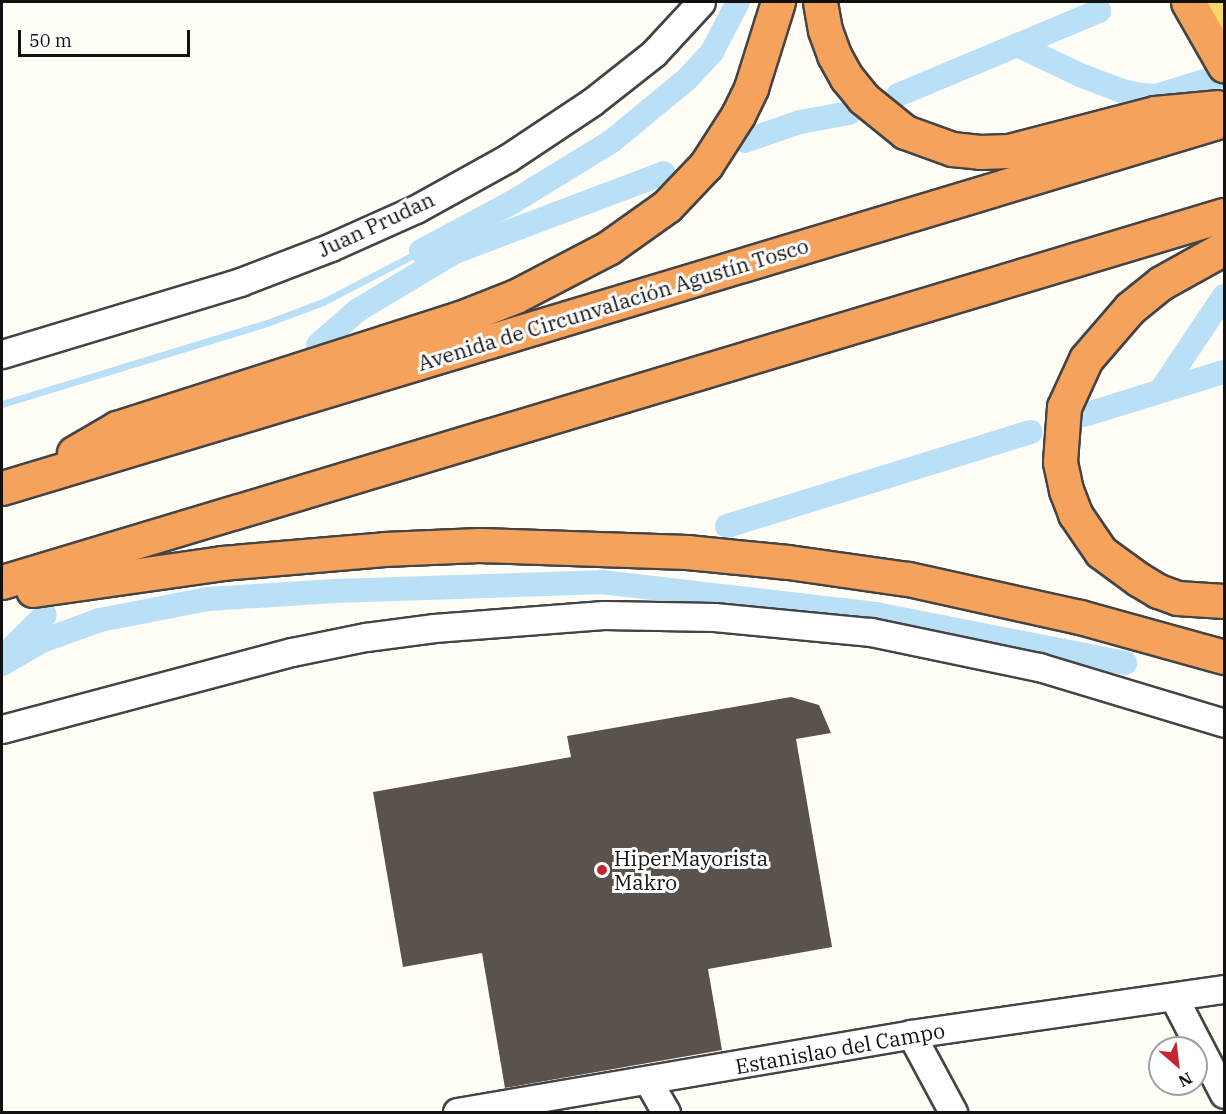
<!DOCTYPE html>
<html>
<head>
<meta charset="utf-8">
<style>
  body { margin:0 }
  #map { position:relative; width:1226px; height:1114px; overflow:hidden; background:#fffdf5; font-family:"IBM Plex Serif",serif }
  div>[style] { position:absolute }
  .stream>* { height:7px; margin:-3.5px; padding:0 3.5px; transform-origin:3.5px; border-radius:3.5px; background:#b9e0f7 }
  .canal>* { height:24px; margin:-12px; padding:0 12px; transform-origin:12px; border-radius:12px; background:#b9e0f7 }
  .building>* { inset:0; background:#5a524d }
  .roads { filter:drop-shadow(2px 0 #444) drop-shadow(-2px 0 #444) drop-shadow(0 2px #444) drop-shadow(0 -2px #444) }
  .minor>* { height:27px; margin:-13.5px; padding:0 13.5px; transform-origin:13.5px; border-radius:13.5px; background:#fff }
  .primary>* { height:33px; margin:-16.5px; padding:0 16.5px; transform-origin:16.5px; border-radius:16.5px; background:#f9d66b }
  .motorway>* { height:33px; margin:-16.5px; padding:0 16.5px; transform-origin:16.5px; border-radius:16.5px; background:#f5a25d }
  .dots>* { width:16px; height:16px; translate:-50% -50%; box-sizing:border-box; border:3px solid #fff; border-radius:50% }
  span { translate:-50% -50%; white-space:nowrap; text-align:center; line-height:1.15; -webkit-text-stroke:6px #fff; paint-order:stroke }
  .street-label { font-size:21px; color:#111 }
  .poi-label { font-size:21px; color:#111 }
  .left { translate:0 -50%; text-align:left }
  .frame { position:absolute; inset:0; border:3px solid #111; pointer-events:none }
  .north { position:absolute; left:1148px; top:1036px; width:60px; height:60px; box-sizing:border-box; background:#fff; border:2px solid #a0a0a0; border-radius:50%; rotate:152deg; font-size:16px; font-weight:700; line-height:24px; text-align:center; color:#111 }
  .north::after { content:''; display:block; margin:auto; width:21px; height:27px; background:#c4262e; clip-path:polygon(50% 0,100% 100%,50% 72%,0 100%) }
  .scale { position:absolute; left:18px; top:30px; width:172px; height:27px; box-sizing:border-box; border:3px solid #111; border-top:0; padding-left:8px; font-size:18px; line-height:21px; white-space:nowrap; color:#111; -webkit-text-stroke:4px #fff; paint-order:stroke }
</style>
</head>
<body>
<div id="map">
  <div class="stream">
    <div style="left:2px;top:404px;width:277px;rotate:-17deg"></div>
    <div style="left:267px;top:323px;width:60px;rotate:-20.6deg"></div>
    <div style="left:323px;top:302px;width:110px;rotate:-27.5deg"></div>
  </div>
  <div class="canal">
    <div style="left:1019px;top:46px;width:68px;rotate:25.4deg"></div>
    <div style="left:1080px;top:75px;width:45px;rotate:20.9deg"></div>
    <div style="left:1122px;top:91px;width:19px;rotate:12deg"></div>
    <div style="left:1141px;top:95px;width:15px;rotate:4deg"></div>
    <div style="left:1156px;top:96px;width:71px;rotate:-17.2deg"></div>
    <div style="left:898px;top:95px;width:218px;rotate:-22.7deg"></div>
    <div style="left:745px;top:141px;width:58px;rotate:-19.1deg"></div>
    <div style="left:800px;top:122px;width:50px;rotate:-10.4deg"></div>
    <div style="left:421px;top:251px;width:102px;rotate:-28.1deg"></div>
    <div style="left:511px;top:203px;width:119px;rotate:-31.5deg"></div>
    <div style="left:612px;top:141px;width:97px;rotate:-39.6deg"></div>
    <div style="left:687px;top:79px;width:37px;rotate:-47deg"></div>
    <div style="left:712px;top:52px;width:56px;rotate:-62.5deg"></div>
    <div style="left:318px;top:345px;width:53px;rotate:-41.2deg"></div>
    <div style="left:358px;top:310px;width:113px;rotate:-30.9deg"></div>
    <div style="left:455px;top:252px;width:223px;rotate:-20.7deg"></div>
    <div style="left:1161px;top:390px;width:113px;rotate:-56.2deg"></div>
    <div style="left:1084px;top:415px;width:146px;rotate:-17.1deg"></div>
    <div style="left:727px;top:526px;width:318px;rotate:-17.2deg"></div>
    <div style="left:10px;top:650px;width:49px;rotate:-45deg"></div>
    <div style="left:2px;top:664px;width:46px;rotate:-29.9deg"></div>
    <div style="left:42px;top:641px;width:62px;rotate:-19.9deg"></div>
    <div style="left:100px;top:620px;width:110px;rotate:-11deg"></div>
    <div style="left:208px;top:599px;width:127px;rotate:-3.6deg"></div>
    <div style="left:335px;top:591px;width:266px;rotate:-1.9deg"></div>
    <div style="left:601px;top:582px;width:277px;rotate:6.6deg"></div>
    <div style="left:876px;top:614px;width:254px;rotate:11.1deg"></div>
  </div>
  <div class="building">
    <div style="clip-path:polygon(791px 697px,819px 705px,831px 733px,796px 739px,832px 947px,708px 969px,722px 1050px,505px 1088px,482px 953px,403px 967px,373px 792px,571px 757px,567px 736px)"></div>
  </div>
  <div class="roads">
    <div class="minor">
      <div style="left:2px;top:354px;width:249px;rotate:-16.8deg"></div>
      <div style="left:240px;top:282px;width:97px;rotate:-21deg"></div>
      <div style="left:331px;top:247px;width:93px;rotate:-24.1deg"></div>
      <div style="left:416px;top:209px;width:105px;rotate:-29deg"></div>
      <div style="left:508px;top:158px;width:101px;rotate:-33.7deg"></div>
      <div style="left:592px;top:102px;width:79px;rotate:-38.3deg"></div>
      <div style="left:654px;top:53px;width:69px;rotate:-47.3deg"></div>
      <div style="left:2px;top:729px;width:300px;rotate:-14.9deg"></div>
      <div style="left:292px;top:652px;width:76px;rotate:-11.5deg"></div>
      <div style="left:366px;top:637px;width:69px;rotate:-7.5deg"></div>
      <div style="left:434px;top:628px;width:170px;rotate:-4.4deg"></div>
      <div style="left:604px;top:615px;width:110px;rotate:1deg"></div>
      <div style="left:714px;top:617px;width:158px;rotate:5.5deg"></div>
      <div style="left:871px;top:632px;width:172px;rotate:11.8deg"></div>
      <div style="left:1039px;top:667px;width:193px;rotate:16.8deg"></div>
      <div style="left:1174px;top:998px;width:108px;rotate:62.5deg"></div>
      <div style="left:911px;top:1034px;width:89px;rotate:61.7deg"></div>
      <div style="left:648px;top:1081px;width:36px;rotate:60deg"></div>
      <div style="left:457px;top:1112px;width:461px;rotate:-9.7deg"></div>
      <div style="left:911px;top:1034px;width:316px;rotate:-8.2deg"></div>
    </div>
    <div class="primary">
      <div style="left:1209px;top:2px;width:33px;rotate:63deg"></div>
    </div>
    <div class="motorway">
      <div style="left:820px;top:2px;width:28px;rotate:80deg"></div>
      <div style="left:825px;top:30px;width:27px;rotate:70deg"></div>
      <div style="left:834px;top:55px;width:26px;rotate:61deg"></div>
      <div style="left:847px;top:78px;width:26px;rotate:51deg"></div>
      <div style="left:863px;top:98px;width:54px;rotate:39deg"></div>
      <div style="left:905px;top:132px;width:50px;rotate:19.9deg"></div>
      <div style="left:952px;top:149px;width:28px;rotate:6deg"></div>
      <div style="left:980px;top:152px;width:29px;rotate:-2deg"></div>
      <div style="left:1009px;top:151px;width:151px;rotate:-14.6deg"></div>
      <div style="left:1155px;top:113px;width:62px;rotate:-5.5deg"></div>
      <div style="left:1188px;top:2px;width:73px;rotate:60.3deg"></div>
      <div style="left:1224px;top:248px;width:72px;rotate:150.9deg"></div>
      <div style="left:1161px;top:283px;width:40px;rotate:141deg"></div>
      <div style="left:1130px;top:308px;width:67px;rotate:130.8deg"></div>
      <div style="left:1086px;top:359px;width:53px;rotate:114.6deg"></div>
      <div style="left:1064px;top:407px;width:55px;rotate:94.2deg"></div>
      <div style="left:1060px;top:462px;width:29px;rotate:78deg"></div>
      <div style="left:1066px;top:490px;width:26px;rotate:69deg"></div>
      <div style="left:1075px;top:514px;width:46px;rotate:55.6deg"></div>
      <div style="left:1101px;top:552px;width:46px;rotate:36.1deg"></div>
      <div style="left:1138px;top:579px;width:23px;rotate:31deg"></div>
      <div style="left:1158px;top:591px;width:20px;rotate:20deg"></div>
      <div style="left:1177px;top:598px;width:47px;rotate:3.7deg"></div>
      <div style="left:74px;top:453px;width:50px;rotate:-30.2deg"></div>
      <div style="left:117px;top:428px;width:360px;rotate:-17.8deg"></div>
      <div style="left:460px;top:318px;width:60px;rotate:-21.4deg"></div>
      <div style="left:516px;top:296px;width:104px;rotate:-27.6deg"></div>
      <div style="left:608px;top:248px;width:72px;rotate:-35.4deg"></div>
      <div style="left:667px;top:206px;width:57px;rotate:-46.4deg"></div>
      <div style="left:706px;top:165px;width:59px;rotate:-57.4deg"></div>
      <div style="left:738px;top:115px;width:30px;rotate:-64deg"></div>
      <div style="left:751px;top:88px;width:90px;rotate:-72.6deg"></div>
      <div style="left:2px;top:488px;width:1276px;rotate:-16.76deg"></div>
      <div style="left:2px;top:582px;width:1276px;rotate:-16.72deg"></div>
      <div style="left:33px;top:590px;width:191px;rotate:-8.1deg"></div>
      <div style="left:222px;top:563px;width:163px;rotate:-4.9deg"></div>
      <div style="left:384px;top:549px;width:95px;rotate:-2.4deg"></div>
      <div style="left:479px;top:545px;width:208px;rotate:1.9deg"></div>
      <div style="left:687px;top:552px;width:101px;rotate:5.7deg"></div>
      <div style="left:788px;top:562px;width:121px;rotate:8.1deg"></div>
      <div style="left:908px;top:579px;width:176px;rotate:12.5deg"></div>
      <div style="left:1080px;top:617px;width:149px;rotate:15.5deg"></div>
    </div>
  </div>
  <div class="dots">
    <div style="left:602px;top:870px;background:#c4262e"></div>
  </div>
  <div class="street-label">
    <span style="left:376px;top:224px;rotate:-25deg">Juan Prudan</span>
    <span style="left:613px;top:304px;rotate:-17deg">Avenida de Circunvalación Agustín Tosco</span>
    <span style="left:840px;top:1048px;rotate:-10deg">Estanislao del Campo</span>
  </div>
  <div class="poi-label">
    <span class="left" style="left:614px;top:870px">HiperMayorista<br>Makro</span>
  </div>
  <div class="frame"></div>
  <div class="north">N</div>
  <div class="scale">50 m</div>
</div>
</body>
</html>
